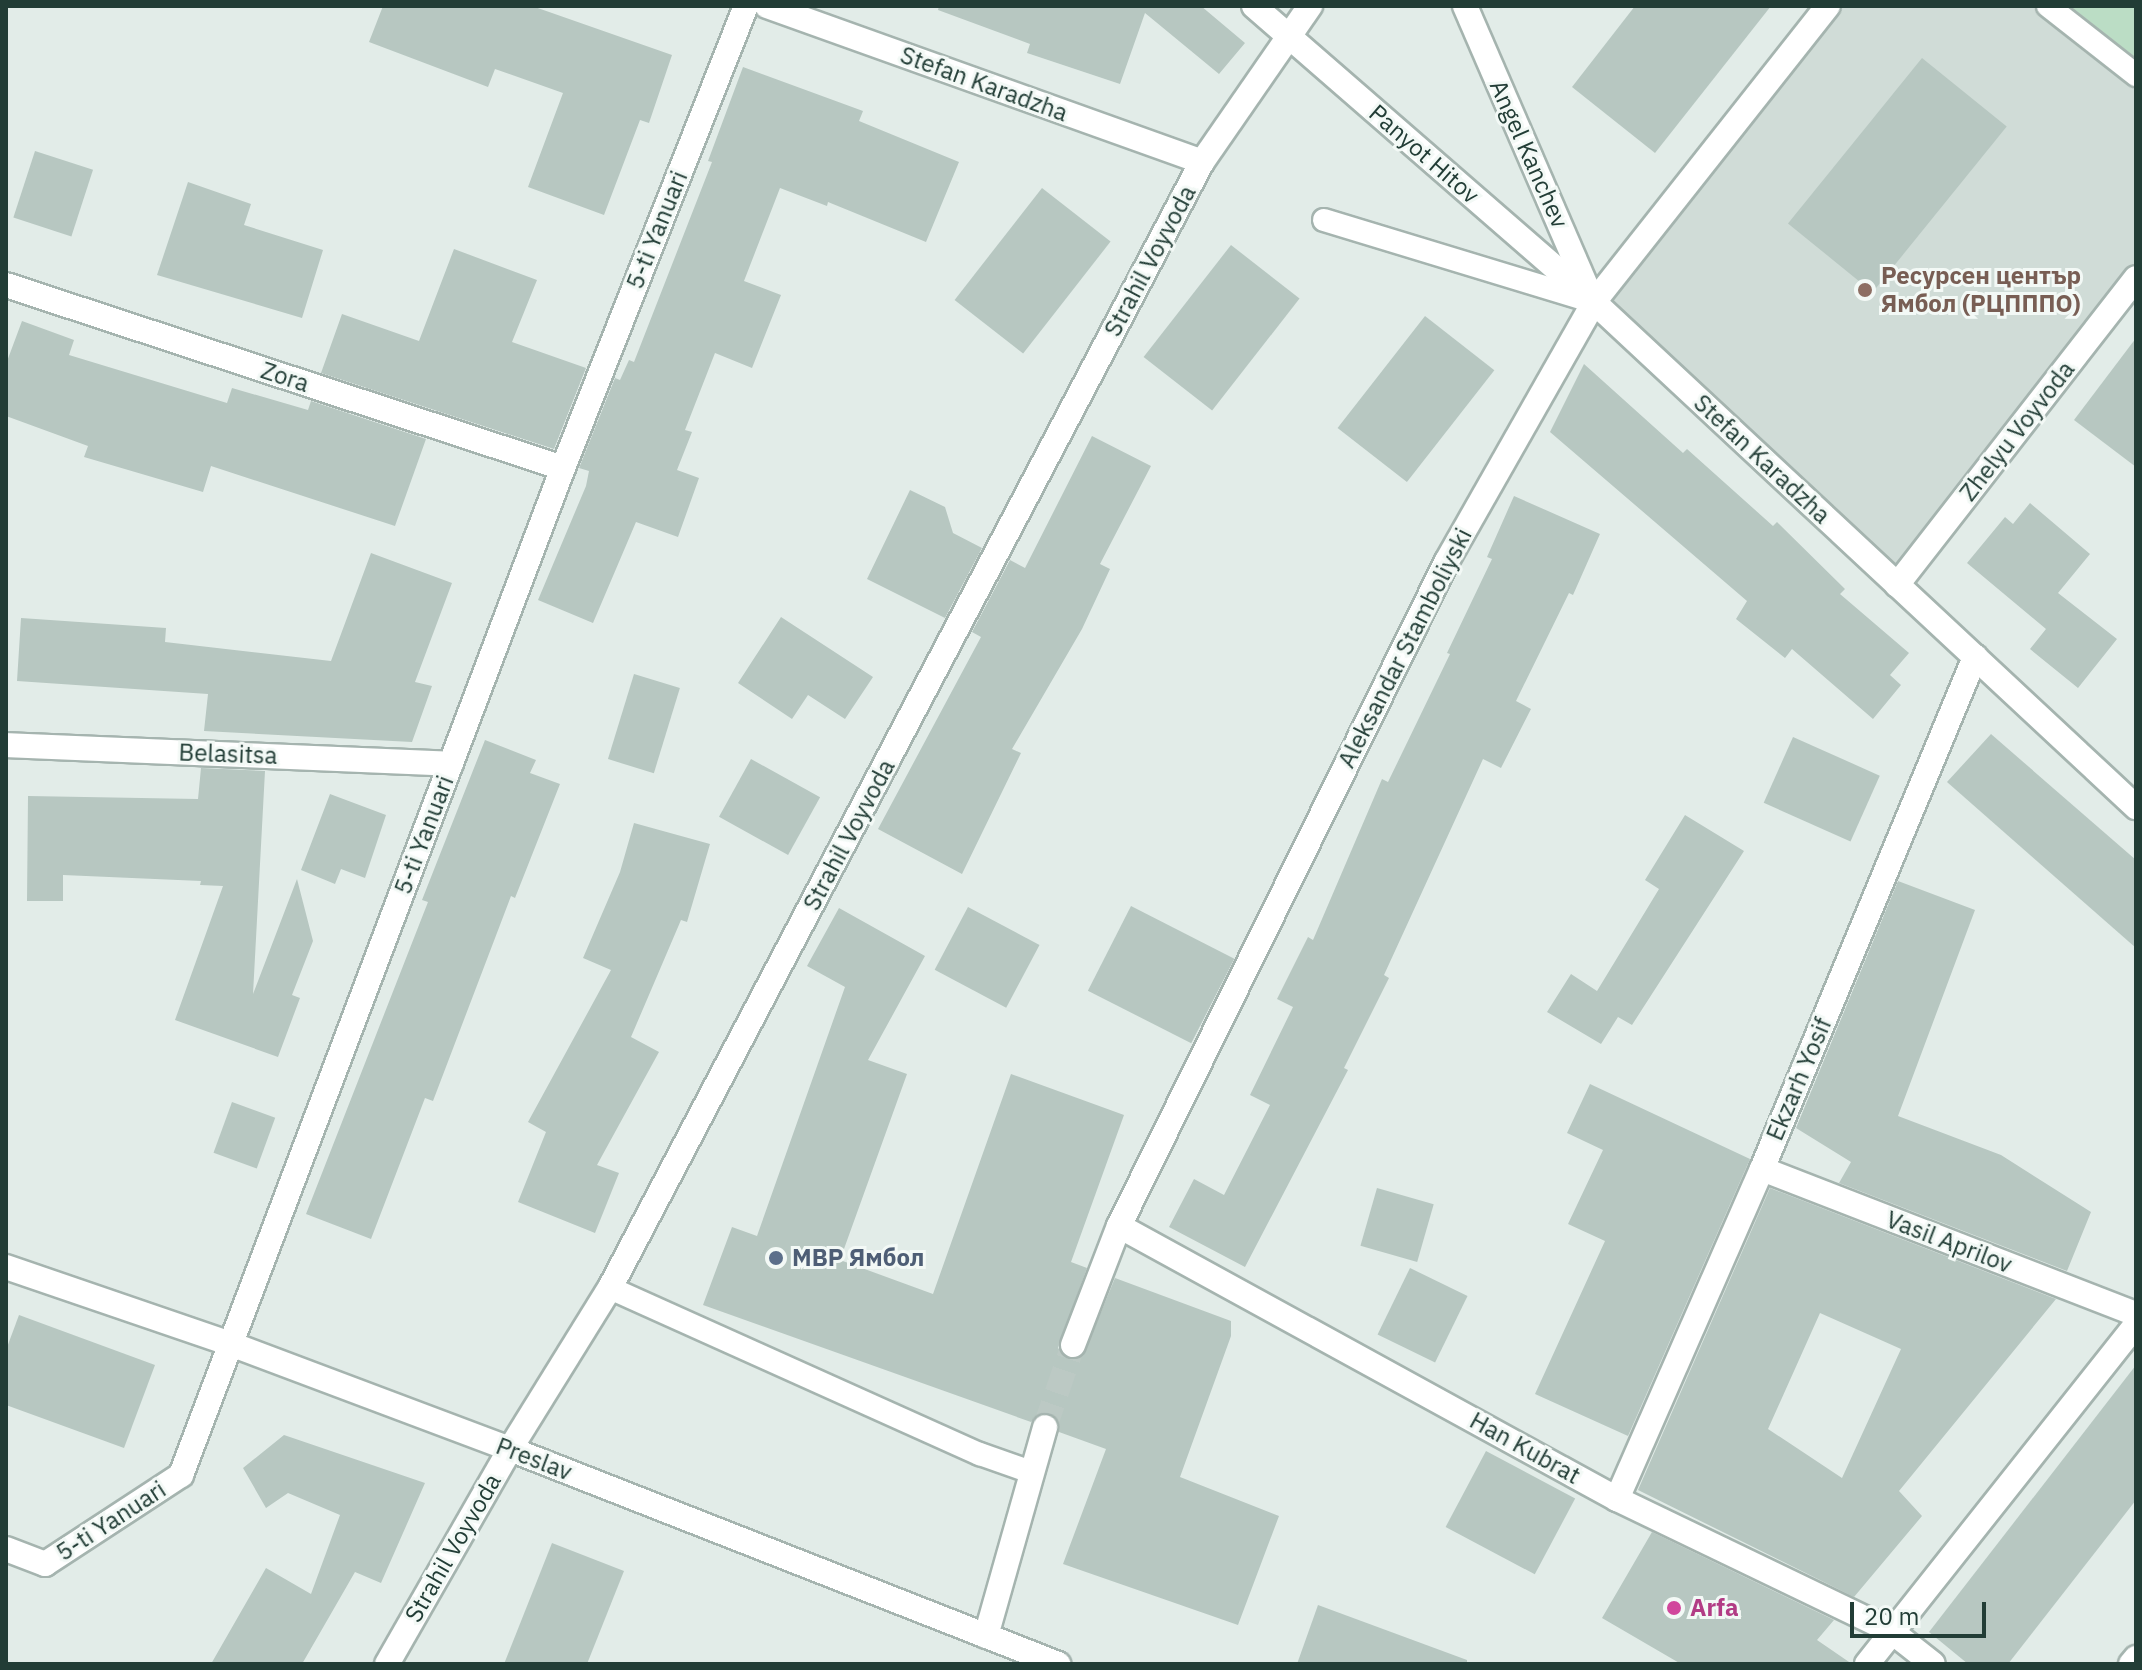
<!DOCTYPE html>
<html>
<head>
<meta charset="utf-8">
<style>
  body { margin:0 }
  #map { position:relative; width:2142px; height:1670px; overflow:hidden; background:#e2ece8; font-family:"IBM Plex Sans",sans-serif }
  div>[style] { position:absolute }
  .built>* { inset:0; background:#d0dcd7 }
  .green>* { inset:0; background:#bbddc5 }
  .building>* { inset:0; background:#b7c7c1; transform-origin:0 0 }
  .minor-tunnel>* { height:24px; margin-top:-12px; transform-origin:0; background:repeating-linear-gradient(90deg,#bcc9c4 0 24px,transparent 0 36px) }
  .roads { filter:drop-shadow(2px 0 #a5b4af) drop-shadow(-2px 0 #a5b4af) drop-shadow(0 2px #a5b4af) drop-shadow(0 -2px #a5b4af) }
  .service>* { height:22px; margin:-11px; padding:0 11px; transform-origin:11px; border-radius:11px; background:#fff }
  .pedestrian>* { height:24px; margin:-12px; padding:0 12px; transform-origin:12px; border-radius:12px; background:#fff }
  .minor>* { height:24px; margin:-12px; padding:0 12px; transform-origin:12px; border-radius:12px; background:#fff }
  .tertiary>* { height:24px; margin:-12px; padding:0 12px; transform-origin:12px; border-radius:12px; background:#fff }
  .dots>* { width:22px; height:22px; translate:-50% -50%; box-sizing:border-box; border:4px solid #f3f9f6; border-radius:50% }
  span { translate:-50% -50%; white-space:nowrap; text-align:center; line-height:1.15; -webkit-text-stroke:6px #f3f9f6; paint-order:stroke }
  .street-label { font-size:24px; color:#223d36 }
  .education-label { font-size:24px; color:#785e54; font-weight:700 }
  .left { translate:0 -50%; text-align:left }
  .service-label { font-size:24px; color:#4e5e75; font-weight:700 }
  .hotel-label { font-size:24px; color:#b23c85; font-weight:700 }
  .frame { position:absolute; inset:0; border:8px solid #223d36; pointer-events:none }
  .scale { position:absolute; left:1850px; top:1602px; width:136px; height:36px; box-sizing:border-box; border:4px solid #223d36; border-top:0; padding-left:10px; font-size:24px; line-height:28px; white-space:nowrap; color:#223d36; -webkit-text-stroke:6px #f3f9f6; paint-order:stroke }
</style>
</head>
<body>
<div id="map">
  <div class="built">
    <div style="clip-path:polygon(1828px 6px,2048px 6px,2136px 75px,2136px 278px,1897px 585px,1594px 302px)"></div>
  </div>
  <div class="green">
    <div style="clip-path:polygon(2048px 6px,2136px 6px,2136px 75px)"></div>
  </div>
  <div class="building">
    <div style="clip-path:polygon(383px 6px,532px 6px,672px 55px,649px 123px,640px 120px,604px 215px,528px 187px,563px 93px,495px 69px,488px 87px,369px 42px)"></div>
    <div style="clip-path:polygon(939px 6px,1201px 6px,1245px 43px,1219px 74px,1145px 13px,1120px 84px,1027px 53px,1030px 44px,938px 10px)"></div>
    <div style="clip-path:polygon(1635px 6px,1771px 6px,1655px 153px,1572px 87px)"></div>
    <div style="left:1922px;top:58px;width:109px;height:213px;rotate:39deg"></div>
    <div style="clip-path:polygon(743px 67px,863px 111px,859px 121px,959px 162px,926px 242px,828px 202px,827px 206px,780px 188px,744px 281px,781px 295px,752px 368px,715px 353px,685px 430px,692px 432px,677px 470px,699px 478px,678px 537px,636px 522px,593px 623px,538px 600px,586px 486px,589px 471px,579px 468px,615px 378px,620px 380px,629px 360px,634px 362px,712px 162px,708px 161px)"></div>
    <div style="left:35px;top:151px;width:61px;height:70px;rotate:18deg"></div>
    <div style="clip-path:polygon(188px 182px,251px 204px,244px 225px,323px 250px,302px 318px,157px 275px)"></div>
    <div style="left:1042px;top:188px;width:87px;height:142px;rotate:38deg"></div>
    <div style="left:1231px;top:245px;width:87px;height:142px;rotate:38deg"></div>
    <div style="clip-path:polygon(454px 249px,537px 280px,512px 342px,586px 368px,554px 449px,321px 373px,342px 314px,419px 341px)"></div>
    <div style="left:1425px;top:316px;width:88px;height:142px;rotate:38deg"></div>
    <div style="clip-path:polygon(22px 321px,74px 340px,69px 355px,227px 403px,232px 388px,308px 410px,311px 401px,426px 439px,395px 526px,211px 466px,203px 492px,84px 457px,88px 446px,6px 416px,6px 364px)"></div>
    <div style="clip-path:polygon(2136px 338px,2136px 467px,2074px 420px)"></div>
    <div style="clip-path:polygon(1584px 364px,1683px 453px,1687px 449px,1773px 526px,1777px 522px,1845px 589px,1840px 594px,1909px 653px,1890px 675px,1901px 685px,1873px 719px,1792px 649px,1785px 658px,1736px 619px,1747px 601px,1550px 432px)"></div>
    <div style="clip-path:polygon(1092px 436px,1151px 466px,1100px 564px,1110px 569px,1082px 629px,1012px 749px,1021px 753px,962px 874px,878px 829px,981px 637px,972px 632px,1010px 560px,1025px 568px)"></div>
    <div style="clip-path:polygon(910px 490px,945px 507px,953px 533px,982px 548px,945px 618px,867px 579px)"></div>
    <div style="clip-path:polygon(1514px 496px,1600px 534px,1573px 595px,1569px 593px,1516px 701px,1531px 709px,1501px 768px,1483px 759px,1384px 975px,1389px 978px,1344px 1068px,1348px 1070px,1245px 1267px,1169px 1227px,1194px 1179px,1224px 1195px,1270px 1105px,1250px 1095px,1293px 1007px,1277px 999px,1308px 937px,1313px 940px,1382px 779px,1388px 782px,1450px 654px,1447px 653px,1492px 559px,1487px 557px)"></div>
    <div style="clip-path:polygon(2030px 503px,2090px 554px,2058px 593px,2117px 639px,2078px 688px,2030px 649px,2046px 629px,1967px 563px,2005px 517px,2013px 524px)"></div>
    <div style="clip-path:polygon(371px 553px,452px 583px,415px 682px,432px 686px,412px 742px,204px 731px,208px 694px,17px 681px,21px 618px,166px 628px,165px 642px,331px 661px)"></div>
    <div style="clip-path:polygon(781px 617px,873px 677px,845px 719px,808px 695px,792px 719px,738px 683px)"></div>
    <div style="left:634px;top:674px;width:48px;height:89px;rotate:17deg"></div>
    <div style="clip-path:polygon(1991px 734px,2136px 860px,2136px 948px,1947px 782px)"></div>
    <div style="left:1793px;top:737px;width:95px;height:72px;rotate:24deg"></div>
    <div style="clip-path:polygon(485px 740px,536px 760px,530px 773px,560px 784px,515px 898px,511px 896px,433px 1101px,425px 1098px,371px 1239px,306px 1214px,428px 902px,422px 900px)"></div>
    <div style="left:751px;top:759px;width:79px;height:66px;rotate:29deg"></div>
    <div style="clip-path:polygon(201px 768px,265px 771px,253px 994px,297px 879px,313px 941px,292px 995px,300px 998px,278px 1057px,175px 1020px,223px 886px,200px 885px,201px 881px,63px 875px,63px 901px,27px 901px,28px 796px,198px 799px)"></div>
    <div style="clip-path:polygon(330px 794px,386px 815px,365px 878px,341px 869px,335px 884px,301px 870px)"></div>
    <div style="clip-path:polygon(1685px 815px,1744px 851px,1632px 1025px,1618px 1017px,1601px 1044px,1547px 1012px,1571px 974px,1597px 991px,1659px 889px,1645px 880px)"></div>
    <div style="clip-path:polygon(634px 823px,710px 844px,687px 922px,681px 920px,631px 1037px,659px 1052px,597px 1165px,619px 1173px,595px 1233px,518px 1202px,546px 1132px,528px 1122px,611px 970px,583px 958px,620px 872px)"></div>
    <div style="clip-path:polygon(1898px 881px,1975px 910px,1898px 1116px,2001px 1155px,2091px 1212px,2067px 1271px,1839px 1183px,1851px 1162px,1796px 1128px)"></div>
    <div style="left:1131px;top:906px;width:116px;height:95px;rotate:27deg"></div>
    <div style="left:968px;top:907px;width:81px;height:71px;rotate:28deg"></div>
    <div style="clip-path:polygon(839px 908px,925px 956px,868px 1060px,907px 1074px,840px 1260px,933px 1294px,1011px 1074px,1124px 1115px,1071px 1262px,1087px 1268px,1058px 1348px,1068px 1359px,1083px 1356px,1115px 1278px,1231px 1321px,1231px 1336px,1180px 1477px,1279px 1516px,1238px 1625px,1063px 1564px,1106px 1449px,1059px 1432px,1055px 1416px,1042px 1412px,1031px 1422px,703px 1305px,732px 1227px,757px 1236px,845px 987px,807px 966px)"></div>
    <div style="clip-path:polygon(1590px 1084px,1750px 1159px,1628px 1436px,1535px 1394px,1605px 1241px,1568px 1224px,1603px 1150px,1567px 1133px)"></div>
    <div style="left:232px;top:1102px;width:46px;height:54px;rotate:20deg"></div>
    <div style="left:1377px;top:1188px;width:59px;height:60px;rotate:16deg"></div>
    <div style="clip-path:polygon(evenodd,1770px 1188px,2056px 1299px,1899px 1491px,1922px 1516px,1854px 1597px,1638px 1490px,1770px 1188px,1820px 1313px,1901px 1349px,1842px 1478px,1768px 1429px,1820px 1313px)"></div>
    <div style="left:1410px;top:1268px;width:64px;height:74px;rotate:26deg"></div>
    <div style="clip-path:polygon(19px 1315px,155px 1365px,124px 1448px,6px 1405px,6px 1350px)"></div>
    <div style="clip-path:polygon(2136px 1365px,2136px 1500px,2008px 1664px,1968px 1664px,1929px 1632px)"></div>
    <div style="clip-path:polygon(284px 1435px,425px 1483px,381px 1583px,355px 1572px,302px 1664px,211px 1664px,266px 1568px,311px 1594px,340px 1515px,288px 1493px,266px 1508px,243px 1468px)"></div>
    <div style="left:1486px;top:1451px;width:101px;height:86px;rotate:28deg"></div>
    <div style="clip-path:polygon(1652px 1532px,1834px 1620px,1817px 1640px,1852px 1664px,1681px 1664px,1602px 1618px)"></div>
    <div style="clip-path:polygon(552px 1543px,624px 1571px,587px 1664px,504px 1664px)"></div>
    <div style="clip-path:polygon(1318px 1605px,1467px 1660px,1467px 1664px,1297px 1664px)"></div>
  </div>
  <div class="minor-tunnel">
    <div style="left:1045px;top:1427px;width:87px;rotate:-71.1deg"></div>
  </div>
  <div class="roads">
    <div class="service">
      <div style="left:2048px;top:6px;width:112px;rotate:38.1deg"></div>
      <div style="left:1324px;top:220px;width:282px;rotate:16.9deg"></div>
      <div style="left:610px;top:1288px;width:406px;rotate:24.2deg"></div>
      <div style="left:980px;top:1454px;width:54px;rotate:19.4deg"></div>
    </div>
    <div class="pedestrian">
      <div style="left:2131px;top:1664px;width:8px;rotate:-50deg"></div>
    </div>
    <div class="minor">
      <div style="left:767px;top:6px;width:462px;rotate:19.7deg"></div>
      <div style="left:1254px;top:6px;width:451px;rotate:41deg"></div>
      <div style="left:1594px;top:302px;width:741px;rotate:42.98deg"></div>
      <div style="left:1465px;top:6px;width:317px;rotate:66.6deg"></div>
      <div style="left:6px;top:285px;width:586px;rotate:18.19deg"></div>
      <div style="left:1897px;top:585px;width:389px;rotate:-52.1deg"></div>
      <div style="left:6px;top:745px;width:445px;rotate:2.4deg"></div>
      <div style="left:1762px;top:1169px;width:401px;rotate:21.2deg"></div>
      <div style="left:1119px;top:1226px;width:568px;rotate:28.73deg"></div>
      <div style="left:1617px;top:1499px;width:304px;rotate:25.7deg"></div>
      <div style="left:1891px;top:1631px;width:53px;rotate:38.2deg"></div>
      <div style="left:1073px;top:1345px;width:128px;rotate:-68.9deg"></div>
      <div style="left:1119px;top:1226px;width:741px;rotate:-63.75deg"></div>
      <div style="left:1447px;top:561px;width:298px;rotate:-60.4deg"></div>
      <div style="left:1594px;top:302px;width:377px;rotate:-51.7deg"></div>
      <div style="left:1617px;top:1499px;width:360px;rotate:-66.3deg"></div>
      <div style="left:1762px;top:1169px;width:555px;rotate:-67.41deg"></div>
      <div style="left:6px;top:1549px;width:42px;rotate:21deg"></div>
      <div style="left:45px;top:1564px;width:163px;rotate:-33.2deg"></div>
      <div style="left:181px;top:1475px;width:1077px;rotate:-69.23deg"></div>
      <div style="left:563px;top:468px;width:497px;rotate:-68.4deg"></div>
      <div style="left:986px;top:1636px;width:217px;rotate:-74.2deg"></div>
      <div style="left:387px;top:1664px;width:248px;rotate:-60.2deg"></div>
      <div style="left:510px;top:1449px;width:190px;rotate:-58.2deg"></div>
      <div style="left:610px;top:1288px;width:1272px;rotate:-62.27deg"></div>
      <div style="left:1202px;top:162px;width:190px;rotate:-55.3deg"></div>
      <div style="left:1867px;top:1664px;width:434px;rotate:-51.6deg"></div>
    </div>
    <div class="tertiary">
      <div style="left:6px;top:1267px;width:235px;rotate:18.9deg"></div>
      <div style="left:228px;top:1343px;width:301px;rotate:20.6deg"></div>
      <div style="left:510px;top:1449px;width:589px;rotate:21.42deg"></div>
    </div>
  </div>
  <div class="dots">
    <div style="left:1865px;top:290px;background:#8d6e63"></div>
    <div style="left:776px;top:1258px;background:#5c6f8a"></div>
    <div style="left:1674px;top:1608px;background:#d1479c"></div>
  </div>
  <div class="street-label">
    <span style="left:984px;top:84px;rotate:20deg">Stefan Karadzha</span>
    <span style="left:1424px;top:154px;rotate:41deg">Panyot Hitov</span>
    <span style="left:1529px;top:154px;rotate:66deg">Angel Kanchev</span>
    <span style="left:657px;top:230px;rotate:-68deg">5-ti Yanuari</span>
    <span style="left:1150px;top:261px;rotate:-62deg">Strahil Voyvoda</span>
    <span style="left:285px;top:377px;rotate:18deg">Zora</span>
    <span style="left:2017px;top:431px;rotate:-52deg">Zhelyu Voyvoda</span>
    <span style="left:1762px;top:459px;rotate:43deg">Stefan Karadzha</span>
    <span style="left:1405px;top:648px;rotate:-63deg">Aleksandar Stamboliyski</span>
    <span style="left:228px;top:754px;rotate:2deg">Belasitsa</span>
    <span style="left:424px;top:835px;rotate:-69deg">5-ti Yanuari</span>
    <span style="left:849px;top:835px;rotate:-62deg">Strahil Voyvoda</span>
    <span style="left:1799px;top:1079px;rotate:-67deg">Ekzarh Yosif</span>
    <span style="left:1949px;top:1242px;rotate:21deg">Vasil Aprilov</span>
    <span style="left:1525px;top:1448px;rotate:29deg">Han Kubrat</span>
    <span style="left:534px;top:1459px;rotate:21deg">Preslav</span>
    <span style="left:111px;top:1521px;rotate:-33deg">5-ti Yanuari</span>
    <span style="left:453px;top:1548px;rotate:-60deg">Strahil Voyvoda</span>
  </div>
  <div class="education-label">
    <span class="left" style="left:1881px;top:290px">Ресурсен център<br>Ямбол (РЦПППО)</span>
  </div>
  <div class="service-label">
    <span class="left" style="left:792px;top:1258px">МВР Ямбол</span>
  </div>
  <div class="hotel-label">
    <span class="left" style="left:1690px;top:1608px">Arfa</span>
  </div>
  <div class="frame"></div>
  <div class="scale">20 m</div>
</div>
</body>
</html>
